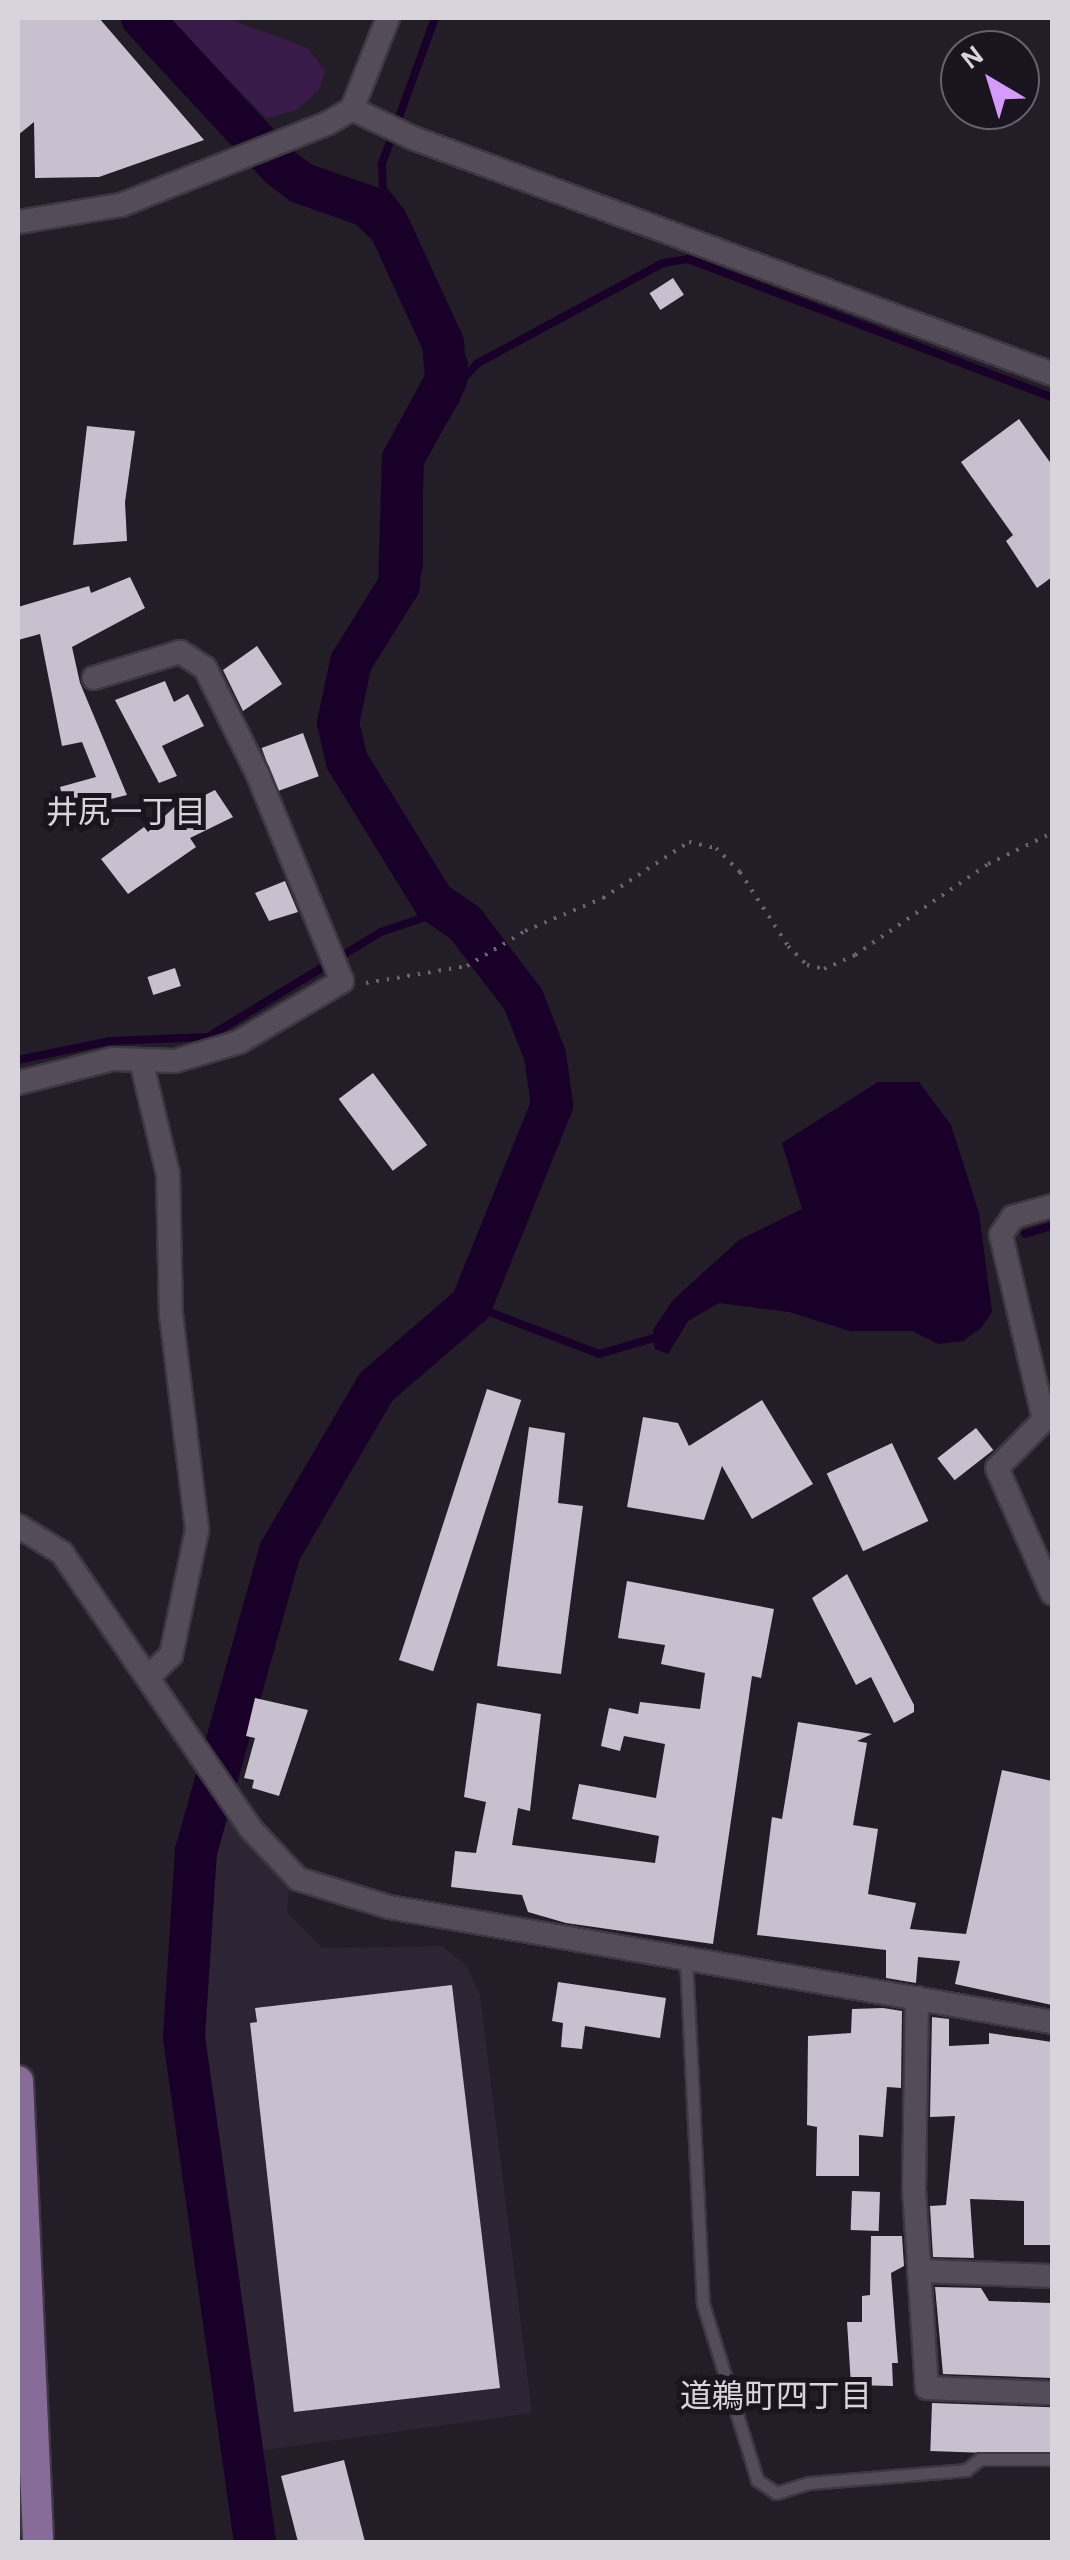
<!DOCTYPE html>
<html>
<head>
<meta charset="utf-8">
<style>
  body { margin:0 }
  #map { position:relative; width:1070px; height:2560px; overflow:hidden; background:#231d27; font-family:"Alegreya Sans","Noto Sans JP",sans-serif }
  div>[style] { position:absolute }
  .built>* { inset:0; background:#2d2533 }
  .green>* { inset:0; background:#381b48 }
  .water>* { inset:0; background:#190028 }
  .stream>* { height:8px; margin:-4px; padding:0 4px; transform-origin:4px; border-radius:4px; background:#190028 }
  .river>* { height:42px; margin:-21px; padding:0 21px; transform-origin:21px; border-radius:21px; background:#190028 }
  .building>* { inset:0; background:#c8c0ce; transform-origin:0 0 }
  .path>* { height:4px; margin-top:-2px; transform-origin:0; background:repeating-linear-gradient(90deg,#69646d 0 2.5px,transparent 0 10.5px) }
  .roads { filter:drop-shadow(2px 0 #3d3841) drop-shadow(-2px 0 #3d3841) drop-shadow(0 2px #3d3841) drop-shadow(0 -2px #3d3841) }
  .lane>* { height:11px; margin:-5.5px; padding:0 5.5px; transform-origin:5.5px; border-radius:5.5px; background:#544d59 }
  .street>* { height:22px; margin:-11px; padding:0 11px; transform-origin:11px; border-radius:11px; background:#544d59 }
  .primary>* { height:30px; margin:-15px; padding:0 15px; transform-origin:15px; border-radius:15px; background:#876c99 }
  span { translate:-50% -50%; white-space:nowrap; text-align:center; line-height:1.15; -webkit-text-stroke:10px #1a141e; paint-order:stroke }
  .neighbourhood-label { font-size:32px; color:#d8d4db }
  .frame { position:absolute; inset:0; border:20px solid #d8d4db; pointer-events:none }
  .north { position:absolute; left:940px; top:30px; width:100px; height:100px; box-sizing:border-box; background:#1a141e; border:2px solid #66616a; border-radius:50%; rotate:322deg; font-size:28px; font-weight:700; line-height:40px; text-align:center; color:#d8d4db }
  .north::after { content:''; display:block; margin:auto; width:35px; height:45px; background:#d59bfa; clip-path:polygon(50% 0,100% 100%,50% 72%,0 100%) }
</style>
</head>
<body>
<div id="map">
  <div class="built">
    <div style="clip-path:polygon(218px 1810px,289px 1887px,287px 1912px,323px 1948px,442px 1946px,467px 1966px,480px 1995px,532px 2413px,250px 2452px,192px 2029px,208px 1840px)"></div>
  </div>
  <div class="green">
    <div style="clip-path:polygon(163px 18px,226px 18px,308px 48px,325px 71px,319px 90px,297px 110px,267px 118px)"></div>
  </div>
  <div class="water">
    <div style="clip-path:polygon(878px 1082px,919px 1082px,951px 1125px,979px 1213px,992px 1312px,981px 1328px,963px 1341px,938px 1344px,912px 1331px,850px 1331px,789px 1312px,719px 1303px,688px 1321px,668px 1354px,655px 1349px,653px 1330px,673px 1300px,739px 1240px,802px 1209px,782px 1143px)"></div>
  </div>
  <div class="stream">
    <div style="left:435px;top:18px;width:155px;rotate:110deg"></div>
    <div style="left:382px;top:164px;width:25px;rotate:88deg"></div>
    <div style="left:383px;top:189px;width:29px;rotate:52deg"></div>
    <div style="left:401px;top:212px;width:164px;rotate:67.4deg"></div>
    <div style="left:464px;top:363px;width:39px;rotate:103deg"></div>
    <div style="left:455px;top:401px;width:71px;rotate:120.5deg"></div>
    <div style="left:419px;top:462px;width:104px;rotate:90deg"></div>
    <div style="left:419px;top:566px;width:32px;rotate:104deg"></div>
    <div style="left:411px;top:597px;width:95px;rotate:122.5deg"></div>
    <div style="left:360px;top:677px;width:27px;rotate:105deg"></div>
    <div style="left:353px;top:703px;width:47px;rotate:83.9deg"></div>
    <div style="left:358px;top:750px;width:151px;rotate:58.8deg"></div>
    <div style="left:461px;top:381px;width:25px;rotate:-47deg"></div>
    <div style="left:478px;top:363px;width:210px;rotate:-28.4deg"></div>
    <div style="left:663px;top:263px;width:25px;rotate:-9deg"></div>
    <div style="left:688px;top:259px;width:389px;rotate:20.8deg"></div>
    <div style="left:18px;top:1060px;width:94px;rotate:-11.7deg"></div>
    <div style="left:110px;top:1041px;width:98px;rotate:-2.3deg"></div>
    <div style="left:208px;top:1037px;width:202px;rotate:-31.3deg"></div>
    <div style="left:381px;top:932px;width:65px;rotate:-18.7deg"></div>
    <div style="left:1025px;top:1234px;width:28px;rotate:-17deg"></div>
    <div style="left:471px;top:1305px;width:137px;rotate:20.9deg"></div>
    <div style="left:599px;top:1354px;width:57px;rotate:-16.2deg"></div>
    <div style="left:241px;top:2542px;width:517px;rotate:-98.11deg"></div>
    <div style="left:168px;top:2030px;width:188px;rotate:-85.7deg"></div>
    <div style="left:182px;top:1843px;width:311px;rotate:-73.8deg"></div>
    <div style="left:269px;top:1544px;width:196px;rotate:-60.3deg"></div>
    <div style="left:366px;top:1374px;width:117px;rotate:-39.8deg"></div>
    <div style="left:456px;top:1299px;width:197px;rotate:-66.4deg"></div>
    <div style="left:535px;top:1118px;width:47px;rotate:-91.2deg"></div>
    <div style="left:534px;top:1071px;width:85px;rotate:-111.4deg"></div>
    <div style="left:503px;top:992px;width:74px;rotate:-129.5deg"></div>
  </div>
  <div class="river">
    <div style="left:142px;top:18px;width:203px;rotate:47.2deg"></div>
    <div style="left:280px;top:167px;width:26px;rotate:37deg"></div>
    <div style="left:301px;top:183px;width:70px;rotate:19.2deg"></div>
    <div style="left:367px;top:206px;width:32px;rotate:44deg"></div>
    <div style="left:390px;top:228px;width:127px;rotate:65.3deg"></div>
    <div style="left:443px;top:343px;width:37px;rotate:85deg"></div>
    <div style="left:446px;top:380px;width:90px;rotate:118.6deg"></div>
    <div style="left:403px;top:459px;width:126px;rotate:91.8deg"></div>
    <div style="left:399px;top:585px;width:91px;rotate:121.9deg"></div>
    <div style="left:351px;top:662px;width:62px;rotate:102deg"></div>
    <div style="left:338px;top:723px;width:39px;rotate:77deg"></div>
    <div style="left:347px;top:761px;width:166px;rotate:58.3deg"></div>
    <div style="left:434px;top:902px;width:37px;rotate:34deg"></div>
    <div style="left:465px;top:923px;width:96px;rotate:52.7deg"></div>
    <div style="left:523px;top:999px;width:60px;rotate:68.6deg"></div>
    <div style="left:545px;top:1055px;width:50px;rotate:82deg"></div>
    <div style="left:552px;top:1105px;width:216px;rotate:112deg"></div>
    <div style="left:471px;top:1305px;width:125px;rotate:139.2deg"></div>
    <div style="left:376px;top:1387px;width:190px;rotate:120.3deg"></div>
    <div style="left:280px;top:1551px;width:312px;rotate:105.6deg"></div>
    <div style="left:196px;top:1851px;width:186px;rotate:93.7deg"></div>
    <div style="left:184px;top:2037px;width:510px;rotate:82deg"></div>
  </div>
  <div class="building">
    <div style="clip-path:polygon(18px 18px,99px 18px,204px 140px,99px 177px,35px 178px,34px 122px,18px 135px)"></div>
    <div style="left:673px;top:278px;width:20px;height:28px;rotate:57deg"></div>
    <div style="clip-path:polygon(1019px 419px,1052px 465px,1052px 577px,1037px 588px,1006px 541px,1013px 535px,961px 462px)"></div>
    <div style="clip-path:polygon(87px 426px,135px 431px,125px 502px,127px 541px,73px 545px)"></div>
    <div style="clip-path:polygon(130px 577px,145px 608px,72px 647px,80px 683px,127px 795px,66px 810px,60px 787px,96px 777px,82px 742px,62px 746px,40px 634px,18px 640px,18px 607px,89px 586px,91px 593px)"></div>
    <div style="clip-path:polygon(257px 646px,282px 684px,243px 711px,223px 670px)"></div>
    <div style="clip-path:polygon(165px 681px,174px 702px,188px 694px,204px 726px,162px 746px,177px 776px,159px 783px,115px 700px)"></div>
    <div style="left:303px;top:733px;width:46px;height:44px;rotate:70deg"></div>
    <div style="clip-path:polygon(215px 790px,233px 817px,190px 838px,196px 847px,128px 894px,101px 859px,144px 827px,148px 832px,187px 795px,191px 802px)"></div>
    <div style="clip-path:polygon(285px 881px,298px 912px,269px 921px,255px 893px)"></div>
    <div style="left:175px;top:968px;width:19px;height:29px;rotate:72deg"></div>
    <div style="left:373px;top:1073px;width:90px;height:43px;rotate:53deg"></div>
    <div style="left:487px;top:1389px;width:36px;height:285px;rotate:18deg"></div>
    <div style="clip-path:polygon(762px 1400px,813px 1484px,752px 1519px,722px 1466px,704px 1520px,627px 1507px,643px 1417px,678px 1423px,689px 1446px)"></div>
    <div style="clip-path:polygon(529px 1427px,565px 1433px,558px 1503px,583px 1506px,561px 1674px,497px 1666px)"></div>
    <div style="left:976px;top:1428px;width:28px;height:49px;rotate:52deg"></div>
    <div style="left:892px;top:1443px;width:86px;height:72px;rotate:65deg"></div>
    <div style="clip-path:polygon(847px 1574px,914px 1705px,914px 1712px,894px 1723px,871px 1677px,856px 1685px,812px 1598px)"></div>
    <div style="clip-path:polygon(627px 1581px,774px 1609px,761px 1678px,752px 1676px,713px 1944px,566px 1923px,528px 1912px,522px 1895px,451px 1887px,455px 1851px,476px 1853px,486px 1802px,464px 1797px,477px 1703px,541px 1714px,530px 1811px,518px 1808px,512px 1845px,655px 1863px,659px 1836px,572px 1819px,579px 1784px,656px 1798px,665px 1744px,624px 1736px,620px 1751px,601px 1746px,609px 1708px,638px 1714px,640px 1702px,700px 1709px,705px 1673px,661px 1664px,665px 1645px,618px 1638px)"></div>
    <div style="clip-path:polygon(255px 1698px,308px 1710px,279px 1796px,252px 1788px,254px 1780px,244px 1778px,255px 1738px,246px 1736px)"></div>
    <div style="clip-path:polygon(798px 1722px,872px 1734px,857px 1741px,867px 1743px,853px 1825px,878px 1829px,868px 1894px,916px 1903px,910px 1929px,966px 1934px,1002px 1770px,1052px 1781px,1052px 2005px,955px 1984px,960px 1961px,918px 1957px,916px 1983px,886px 1978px,886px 1950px,757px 1935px,772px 1817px,782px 1819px)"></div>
    <div style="clip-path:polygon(558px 1982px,666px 1998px,660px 2038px,585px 2026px,582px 2049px,561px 2047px,563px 2023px,552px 2021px)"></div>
    <div style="clip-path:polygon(452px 1985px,500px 2388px,294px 2412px,250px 2023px,257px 2022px,255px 2008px)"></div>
    <div style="clip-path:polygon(883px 2008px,902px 2011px,901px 2088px,887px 2087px,883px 2137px,859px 2135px,859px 2176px,816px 2176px,817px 2127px,807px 2125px,808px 2036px,851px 2033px,852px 2009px)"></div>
    <div style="clip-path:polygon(932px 2017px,949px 2019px,949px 2046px,989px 2044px,989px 2033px,1052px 2042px,1052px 2245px,1024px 2245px,1024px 2201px,970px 2199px,974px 2258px,933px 2257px,930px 2206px,946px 2205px,955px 2116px,930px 2117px)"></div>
    <div style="left:852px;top:2191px;width:28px;height:39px;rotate:2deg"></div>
    <div style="clip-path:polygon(871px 2236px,902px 2236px,904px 2266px,891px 2273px,898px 2363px,892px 2363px,893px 2386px,851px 2385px,847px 2322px,862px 2322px,862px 2296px,870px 2295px)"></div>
    <div style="clip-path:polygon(935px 2287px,981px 2288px,989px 2301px,1051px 2303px,1052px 2378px,943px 2374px)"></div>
    <div style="left:932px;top:2403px;width:120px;height:48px;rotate:2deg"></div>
    <div style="clip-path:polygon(344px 2460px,365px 2542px,298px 2542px,281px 2476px)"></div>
  </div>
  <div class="path">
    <div style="left:366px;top:983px;width:102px;rotate:-9.6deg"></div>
    <div style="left:467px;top:966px;width:68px;rotate:-31.1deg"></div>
    <div style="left:525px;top:931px;width:85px;rotate:-22.9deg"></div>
    <div style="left:603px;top:898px;width:103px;rotate:-33.1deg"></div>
    <div style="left:689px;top:842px;width:28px;rotate:13deg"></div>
    <div style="left:716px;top:848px;width:34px;rotate:45deg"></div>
    <div style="left:740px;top:872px;width:88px;rotate:57deg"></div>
    <div style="left:788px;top:946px;width:27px;rotate:45deg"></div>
    <div style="left:807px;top:965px;width:17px;rotate:13deg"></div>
    <div style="left:824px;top:969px;width:34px;rotate:-24deg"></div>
    <div style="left:855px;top:955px;width:161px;rotate:-34.4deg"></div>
    <div style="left:988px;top:864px;width:71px;rotate:-25.8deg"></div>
  </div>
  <div class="roads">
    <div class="lane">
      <div style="left:686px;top:1959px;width:345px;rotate:87.2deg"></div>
      <div style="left:703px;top:2304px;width:184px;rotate:72.9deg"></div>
      <div style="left:757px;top:2480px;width:23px;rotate:34deg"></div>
      <div style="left:776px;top:2493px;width:34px;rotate:-17deg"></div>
      <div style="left:809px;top:2483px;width:158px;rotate:-4.7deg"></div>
      <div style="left:966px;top:2470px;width:18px;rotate:-38deg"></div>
      <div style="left:980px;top:2459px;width:72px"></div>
    </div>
    <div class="street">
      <div style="left:352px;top:109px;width:68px;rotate:25.4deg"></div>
      <div style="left:413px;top:138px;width:681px;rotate:20.27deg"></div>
      <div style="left:18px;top:222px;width:104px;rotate:-9.4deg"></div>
      <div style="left:121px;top:205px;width:223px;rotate:-21.6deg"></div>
      <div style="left:328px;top:123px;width:28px;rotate:-30deg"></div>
      <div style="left:352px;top:109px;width:98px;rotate:-68.4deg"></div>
      <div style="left:141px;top:1060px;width:117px;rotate:76.7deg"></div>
      <div style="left:168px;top:1174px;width:140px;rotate:88.8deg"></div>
      <div style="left:171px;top:1314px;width:218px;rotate:83.1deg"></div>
      <div style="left:197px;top:1530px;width:128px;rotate:101.7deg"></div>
      <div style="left:171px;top:1655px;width:32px;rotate:136deg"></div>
      <div style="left:18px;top:1083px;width:98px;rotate:-14.2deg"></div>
      <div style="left:113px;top:1059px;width:62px;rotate:1.8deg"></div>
      <div style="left:175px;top:1061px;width:67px;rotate:-16.5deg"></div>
      <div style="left:239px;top:1042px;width:120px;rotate:-30.6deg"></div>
      <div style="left:342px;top:981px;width:225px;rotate:-112.2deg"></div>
      <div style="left:257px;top:773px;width:117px;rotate:-116.3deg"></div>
      <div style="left:205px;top:668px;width:30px;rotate:-147deg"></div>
      <div style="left:180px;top:652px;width:90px;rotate:163.2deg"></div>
      <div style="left:1052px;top:1206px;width:41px;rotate:164.2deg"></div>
      <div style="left:1013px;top:1217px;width:22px;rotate:124deg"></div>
      <div style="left:1001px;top:1235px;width:190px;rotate:76.9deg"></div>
      <div style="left:1044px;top:1420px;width:67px;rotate:134.4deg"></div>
      <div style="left:997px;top:1468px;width:137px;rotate:66.3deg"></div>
      <div style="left:18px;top:1526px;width:52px;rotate:31.5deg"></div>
      <div style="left:62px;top:1553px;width:333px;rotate:55.6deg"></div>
      <div style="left:250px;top:1828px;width:70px;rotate:46.7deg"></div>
      <div style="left:298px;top:1879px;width:95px;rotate:17.1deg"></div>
      <div style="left:389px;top:1907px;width:673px;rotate:9.84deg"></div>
      <div style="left:917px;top:1998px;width:191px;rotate:90.9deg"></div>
      <div style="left:914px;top:2189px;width:199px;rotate:86.3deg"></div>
      <div style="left:927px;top:2388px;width:125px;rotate:2.3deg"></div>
      <div style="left:919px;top:2271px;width:133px;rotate:2.2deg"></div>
    </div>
    <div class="primary">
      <div style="left:18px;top:2081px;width:461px;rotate:87.5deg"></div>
    </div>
  </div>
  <div class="neighbourhood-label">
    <span style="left:126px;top:813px">井尻一丁目</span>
    <span style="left:776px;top:2397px">道鵜町四丁目</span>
  </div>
  <div class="frame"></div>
  <div class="north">N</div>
</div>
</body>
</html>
